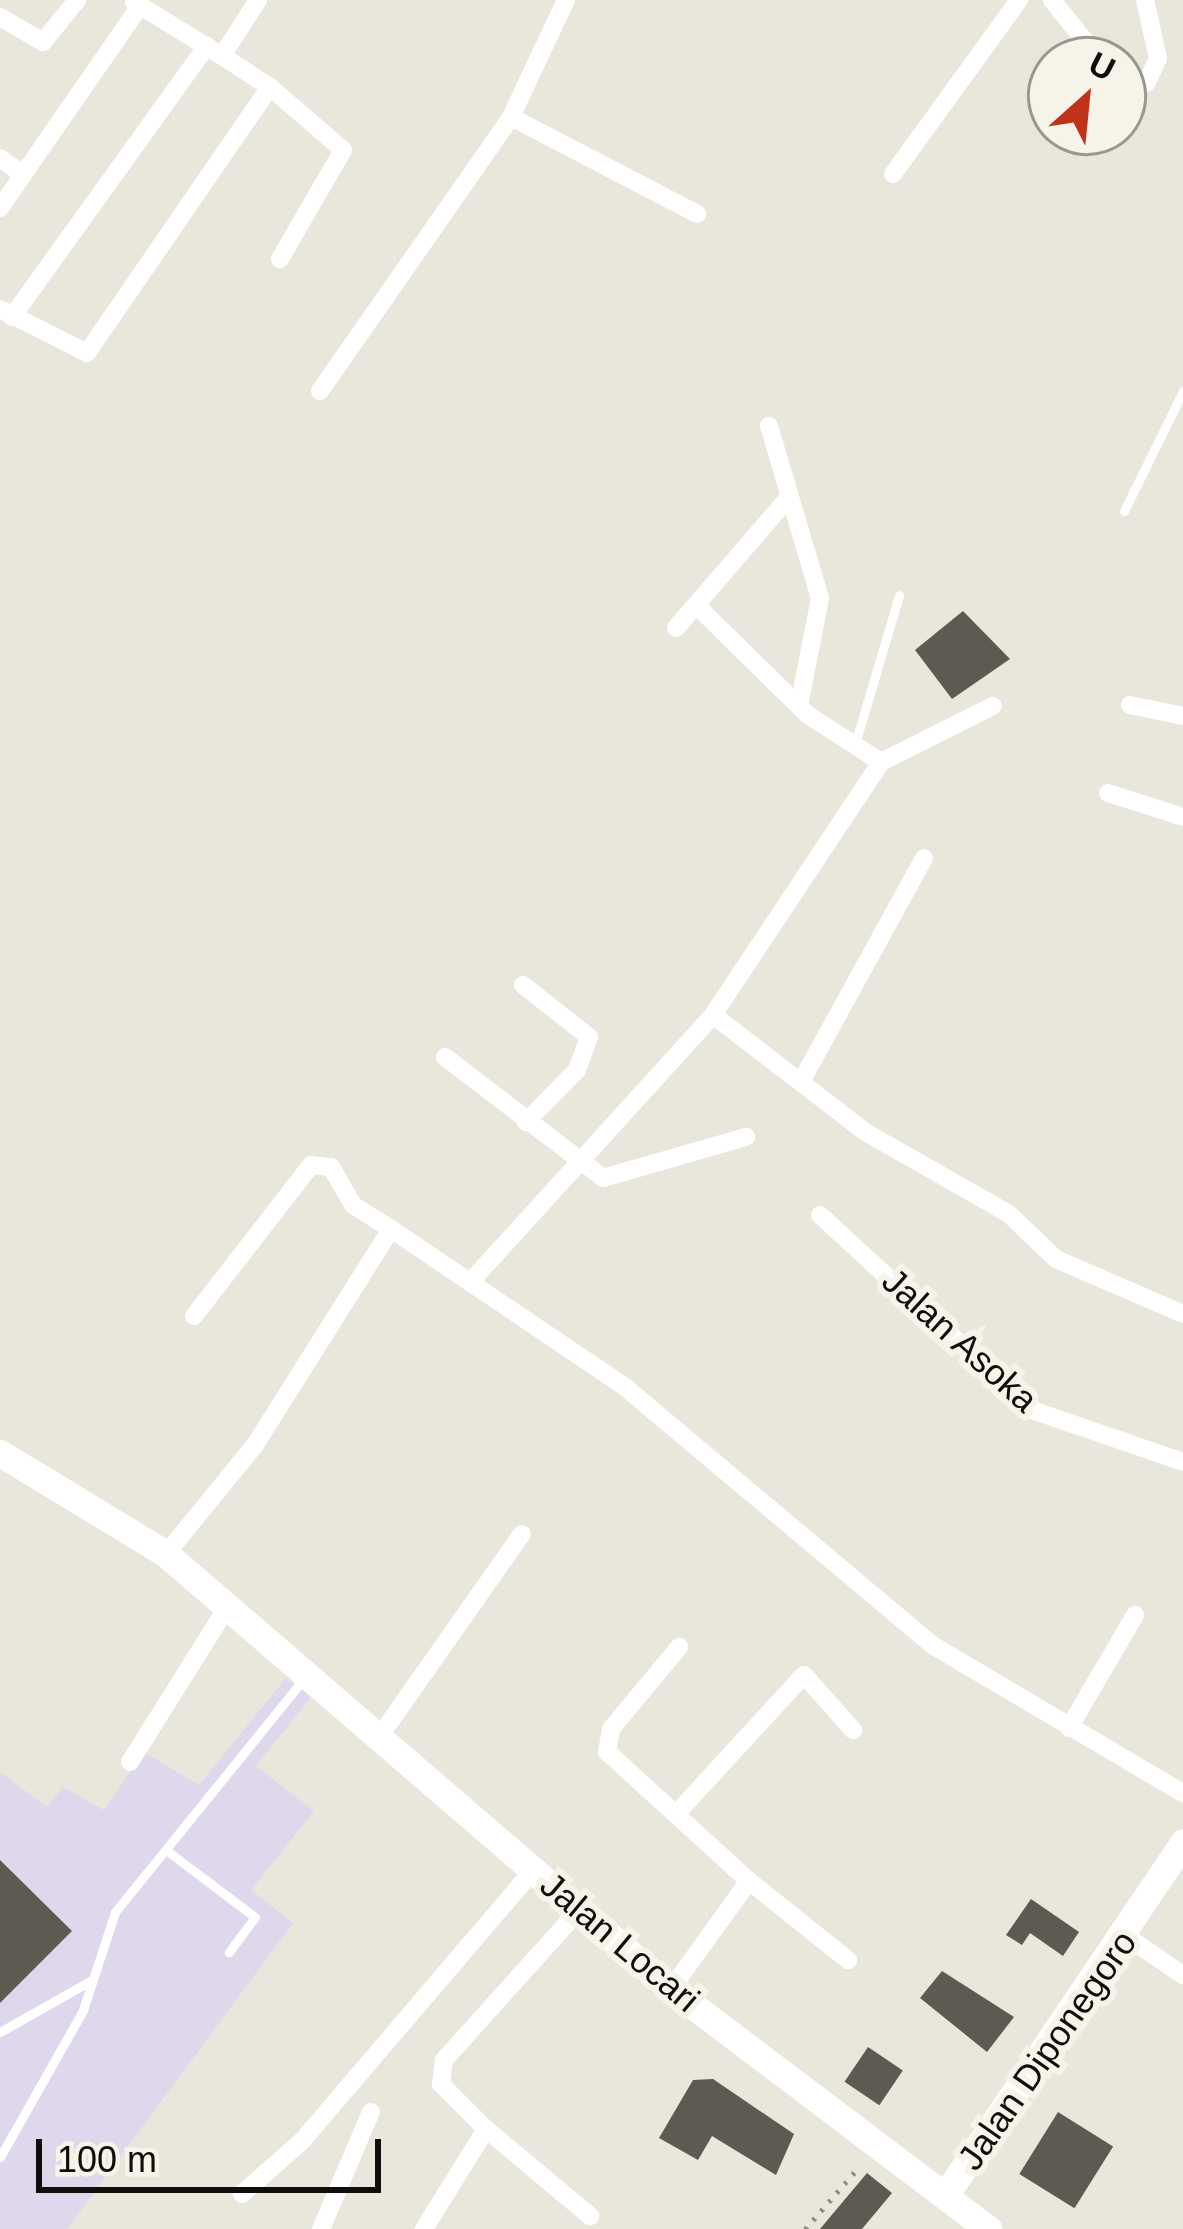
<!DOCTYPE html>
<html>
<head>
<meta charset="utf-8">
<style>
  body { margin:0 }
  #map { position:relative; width:1183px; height:2229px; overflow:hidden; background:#e9e6db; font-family:Helvetica,sans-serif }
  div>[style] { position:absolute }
  .education>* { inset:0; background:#dfd8ed }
  .building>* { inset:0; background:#5d5a51; transform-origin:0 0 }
  .path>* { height:4.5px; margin-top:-2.25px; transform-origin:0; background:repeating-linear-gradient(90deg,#8e8c84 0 3px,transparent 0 12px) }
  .lane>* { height:9px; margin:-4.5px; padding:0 4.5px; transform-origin:4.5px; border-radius:4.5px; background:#fff }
  .street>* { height:18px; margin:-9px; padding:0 9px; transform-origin:9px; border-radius:9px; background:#fff }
  .secondary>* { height:27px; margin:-13.5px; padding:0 13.5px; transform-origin:13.5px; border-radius:13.5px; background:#fff }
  span { translate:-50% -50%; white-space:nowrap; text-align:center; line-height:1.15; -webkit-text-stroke:12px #f6f3e8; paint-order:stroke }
  .street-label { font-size:36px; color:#0f0e0a }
  .north { position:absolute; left:1027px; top:36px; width:120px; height:120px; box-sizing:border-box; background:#f6f3e8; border:3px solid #9a978f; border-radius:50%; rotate:27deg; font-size:33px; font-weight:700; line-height:48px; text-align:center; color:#0f0e0a }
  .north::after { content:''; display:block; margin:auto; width:42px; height:54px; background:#be331a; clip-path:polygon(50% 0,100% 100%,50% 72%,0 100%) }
  .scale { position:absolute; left:36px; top:2139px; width:345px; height:54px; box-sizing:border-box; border:6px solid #0f0e0a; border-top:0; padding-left:15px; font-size:36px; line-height:42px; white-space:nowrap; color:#0f0e0a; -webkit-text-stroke:9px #f6f3e8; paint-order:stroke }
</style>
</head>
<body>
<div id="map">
  <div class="education">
    <div style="clip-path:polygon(286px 1678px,311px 1697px,256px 1766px,314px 1811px,251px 1890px,293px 1923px,67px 2229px,0 2229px,0 1772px,47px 1807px,63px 1787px,104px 1810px,144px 1752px,199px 1785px)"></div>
  </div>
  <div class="building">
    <div style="clip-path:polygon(963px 611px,1010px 659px,952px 699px,915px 650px)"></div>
    <div style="clip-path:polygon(0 1860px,72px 1931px,0 2003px)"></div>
    <div style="clip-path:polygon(1031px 1899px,1079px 1932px,1063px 1956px,1030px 1933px,1022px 1945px,1006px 1935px)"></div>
    <div style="clip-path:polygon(942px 1971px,1014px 2017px,987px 2052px,920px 1998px)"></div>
    <div style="left:868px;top:2047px;width:42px;height:42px;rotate:34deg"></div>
    <div style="clip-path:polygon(713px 2079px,794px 2134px,776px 2175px,712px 2136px,698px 2160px,659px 2138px,693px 2080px)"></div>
    <div style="left:1058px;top:2112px;width:65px;height:73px;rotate:32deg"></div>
    <div style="clip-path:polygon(867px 2173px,892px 2193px,862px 2229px,820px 2229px)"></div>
  </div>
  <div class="path">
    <div style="left:805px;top:2229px;width:84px;rotate:-48.9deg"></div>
  </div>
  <div class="lane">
    <div style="left:1124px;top:511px;width:134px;rotate:-63.8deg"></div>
    <div style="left:855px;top:744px;width:155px;rotate:-73.5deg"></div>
    <div style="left:170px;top:1853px;width:106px;rotate:37deg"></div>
    <div style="left:255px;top:1917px;width:44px;rotate:126.6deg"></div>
    <div style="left:0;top:2032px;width:103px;rotate:-29.5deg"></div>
    <div style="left:0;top:2157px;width:169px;rotate:-60.5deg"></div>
    <div style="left:83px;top:2010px;width:103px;rotate:-71.9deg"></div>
    <div style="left:115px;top:1912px;width:299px;rotate:-51deg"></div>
  </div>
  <div class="street">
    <div style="left:566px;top:0;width:129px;rotate:115.2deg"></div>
    <div style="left:511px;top:117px;width:210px;rotate:27.5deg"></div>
    <div style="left:1052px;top:0;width:77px;rotate:51.3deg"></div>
    <div style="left:134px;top:2px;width:103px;rotate:31.5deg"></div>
    <div style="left:222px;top:56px;width:67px;rotate:-57.3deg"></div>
    <div style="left:0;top:17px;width:50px;rotate:30.2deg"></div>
    <div style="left:43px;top:42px;width:54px;rotate:-51deg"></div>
    <div style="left:270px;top:87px;width:96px;rotate:40.8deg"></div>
    <div style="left:343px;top:150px;width:126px;rotate:120deg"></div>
    <div style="left:1123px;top:88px;width:25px;rotate:-14deg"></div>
    <div style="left:1147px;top:82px;width:26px;rotate:-65deg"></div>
    <div style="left:1158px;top:58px;width:59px;rotate:-102.6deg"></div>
    <div style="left:0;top:158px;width:27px;rotate:36deg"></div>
    <div style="left:893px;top:174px;width:215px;rotate:-54.1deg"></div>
    <div style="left:0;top:208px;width:246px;rotate:-55.3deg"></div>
    <div style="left:0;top:309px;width:97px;rotate:26.8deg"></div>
    <div style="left:87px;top:353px;width:323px;rotate:-55.5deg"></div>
    <div style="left:270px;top:87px;width:57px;rotate:-147.1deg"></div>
    <div style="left:12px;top:317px;width:334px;rotate:-54.3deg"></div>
    <div style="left:320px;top:391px;width:334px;rotate:-55.1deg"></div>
    <div style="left:769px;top:426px;width:179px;rotate:73.5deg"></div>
    <div style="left:820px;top:598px;width:105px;rotate:101deg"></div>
    <div style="left:696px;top:605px;width:157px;rotate:44.5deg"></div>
    <div style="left:808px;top:715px;width:87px;rotate:32.8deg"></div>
    <div style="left:676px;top:628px;width:173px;rotate:-49.2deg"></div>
    <div style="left:1130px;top:705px;width:54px;rotate:11.7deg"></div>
    <div style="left:1108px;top:793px;width:79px;rotate:17.7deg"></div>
    <div style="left:523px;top:985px;width:84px;rotate:38.2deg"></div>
    <div style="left:589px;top:1037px;width:35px;rotate:110deg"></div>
    <div style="left:577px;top:1070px;width:73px;rotate:134.4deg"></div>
    <div style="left:713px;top:1015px;width:194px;rotate:37.5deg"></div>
    <div style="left:867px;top:1133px;width:163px;rotate:29.7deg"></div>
    <div style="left:1009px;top:1214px;width:65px;rotate:43.8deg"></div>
    <div style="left:1056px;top:1259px;width:138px;rotate:23.4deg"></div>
    <div style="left:445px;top:1057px;width:199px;rotate:37.4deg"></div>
    <div style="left:603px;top:1178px;width:149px;rotate:-16deg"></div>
    <div style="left:802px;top:1080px;width:253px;rotate:-61.2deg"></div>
    <div style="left:820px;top:1215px;width:288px;rotate:42.6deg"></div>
    <div style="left:1032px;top:1410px;width:160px;rotate:19deg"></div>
    <div style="left:473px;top:1279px;width:357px;rotate:-47.7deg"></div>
    <div style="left:713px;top:1015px;width:304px;rotate:-56.4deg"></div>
    <div style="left:881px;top:762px;width:125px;rotate:-26.6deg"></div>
    <div style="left:194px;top:1316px;width:191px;rotate:-52.2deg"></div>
    <div style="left:311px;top:1165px;width:20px;rotate:6deg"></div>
    <div style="left:331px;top:1167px;width:44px;rotate:59.9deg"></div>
    <div style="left:353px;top:1205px;width:45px;rotate:32.3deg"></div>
    <div style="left:166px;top:1554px;width:141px;rotate:-50.8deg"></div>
    <div style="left:255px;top:1445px;width:255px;rotate:-57.8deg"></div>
    <div style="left:391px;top:1229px;width:282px;rotate:34deg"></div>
    <div style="left:625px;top:1387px;width:403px;rotate:40deg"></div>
    <div style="left:934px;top:1646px;width:289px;rotate:30.6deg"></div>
    <div style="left:1069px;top:1728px;width:131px;rotate:-59.7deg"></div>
    <div style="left:382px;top:1733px;width:243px;rotate:-54.9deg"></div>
    <div style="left:130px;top:1762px;width:184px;rotate:-57.9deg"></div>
    <div style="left:676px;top:1814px;width:189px;rotate:-47.4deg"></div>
    <div style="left:804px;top:1675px;width:74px;rotate:48.3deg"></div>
    <div style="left:749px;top:1881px;width:127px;rotate:38.6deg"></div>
    <div style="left:1127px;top:1937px;width:68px;rotate:34.2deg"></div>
    <div style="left:671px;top:1989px;width:133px;rotate:-54.2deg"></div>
    <div style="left:749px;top:1881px;width:192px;rotate:-137.7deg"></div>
    <div style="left:607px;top:1752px;width:23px;rotate:-80deg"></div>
    <div style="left:611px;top:1729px;width:107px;rotate:-50.3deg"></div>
    <div style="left:486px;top:2129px;width:136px;rotate:39.9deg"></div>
    <div style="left:242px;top:2194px;width:80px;rotate:-41.5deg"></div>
    <div style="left:302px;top:2141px;width:358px;rotate:-49.5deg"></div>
    <div style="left:321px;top:2229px;width:127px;rotate:-66.9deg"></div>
    <div style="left:424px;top:2229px;width:118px;rotate:-58.2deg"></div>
    <div style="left:486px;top:2129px;width:64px;rotate:-135deg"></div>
    <div style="left:441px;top:2084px;width:24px;rotate:-83deg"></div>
    <div style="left:444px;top:2060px;width:202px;rotate:-48deg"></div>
  </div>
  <div class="secondary">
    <div style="left:0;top:1453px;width:194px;rotate:31.3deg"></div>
    <div style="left:166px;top:1554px;width:667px;rotate:40.74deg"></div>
    <div style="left:671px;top:1989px;width:398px;rotate:37.1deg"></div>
    <div style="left:946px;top:2194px;width:424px;rotate:-56deg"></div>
  </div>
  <div class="street-label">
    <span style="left:960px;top:1340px;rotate:42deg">Jalan Asoka</span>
    <span style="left:620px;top:1942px;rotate:40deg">Jalan Locari</span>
    <span style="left:1047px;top:2050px;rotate:-55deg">Jalan Diponegoro</span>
  </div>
  <div class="north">U</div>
  <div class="scale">100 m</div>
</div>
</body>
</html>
